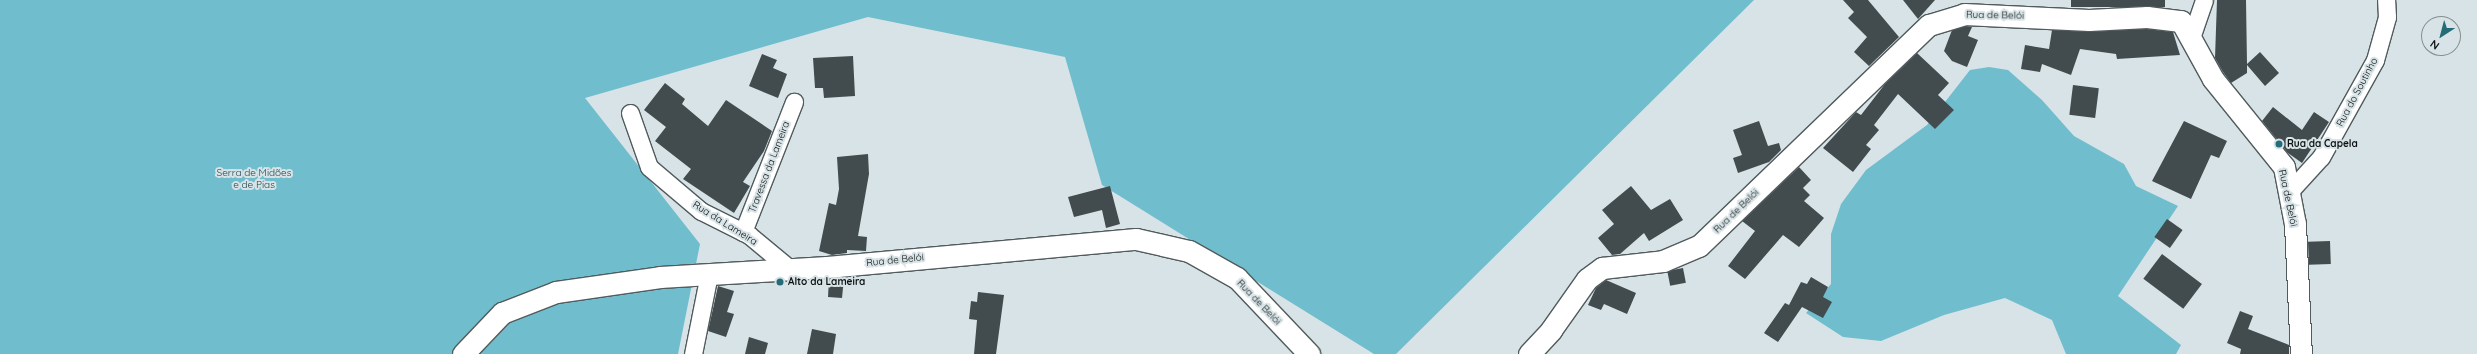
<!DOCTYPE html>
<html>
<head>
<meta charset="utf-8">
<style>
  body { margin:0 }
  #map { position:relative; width:2477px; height:354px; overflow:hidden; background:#d7e3e6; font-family:Quicksand,sans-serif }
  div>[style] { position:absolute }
  .forest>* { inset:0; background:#70becd }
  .building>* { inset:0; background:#424c4e; transform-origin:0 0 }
  .roads { filter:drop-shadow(1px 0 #515b5d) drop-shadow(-1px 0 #515b5d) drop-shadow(0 1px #515b5d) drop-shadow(0 -1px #515b5d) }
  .minor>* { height:17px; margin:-8.5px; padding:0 8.5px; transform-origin:8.5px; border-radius:8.5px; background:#fff }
  .tertiary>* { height:21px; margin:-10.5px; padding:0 10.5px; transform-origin:10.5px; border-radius:10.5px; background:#fff }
  .dots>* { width:11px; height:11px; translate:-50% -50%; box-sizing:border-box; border:2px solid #d7e3e6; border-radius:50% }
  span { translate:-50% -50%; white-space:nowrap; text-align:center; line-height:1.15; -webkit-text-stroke:4px #d7e3e6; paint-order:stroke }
  .street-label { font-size:10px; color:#0d1112 }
  .poi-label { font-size:10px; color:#0d1112; font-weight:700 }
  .left { translate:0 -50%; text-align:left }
  .park-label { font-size:10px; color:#1e434a }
  .north { position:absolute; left:2421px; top:16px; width:40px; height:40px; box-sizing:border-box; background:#d7e3e6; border:1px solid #868f91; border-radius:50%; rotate:216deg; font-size:11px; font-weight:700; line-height:16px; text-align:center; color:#0d1112 }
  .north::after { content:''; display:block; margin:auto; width:14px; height:18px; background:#256c79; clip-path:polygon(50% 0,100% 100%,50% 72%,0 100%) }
</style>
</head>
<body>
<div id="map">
  <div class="forest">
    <div style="clip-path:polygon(0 0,1754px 0,1396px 354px,1374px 354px,1102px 185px,1065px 57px,868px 17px,585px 98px,700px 244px,678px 354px,0 354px)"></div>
    <div style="clip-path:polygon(1989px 67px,2008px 70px,2042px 100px,2074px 136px,2124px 164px,2136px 186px,2178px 206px,2118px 296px,2181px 345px,2176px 354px,2066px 354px,2052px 320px,2005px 298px,1944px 315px,1881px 341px,1843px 337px,1806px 313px,1831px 284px,1831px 234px,1841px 204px,1866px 170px,1927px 125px,1970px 70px)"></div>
  </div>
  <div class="building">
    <div style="clip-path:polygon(1843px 0,1868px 0,1899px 37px,1869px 66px,1854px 52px,1867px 37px,1848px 18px,1854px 12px)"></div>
    <div style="clip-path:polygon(1903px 0,1935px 0,1918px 19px)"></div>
    <div style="left:2071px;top:0;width:94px;height:7px"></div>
    <div style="clip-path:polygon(2217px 0,2246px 0,2247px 64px,2260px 52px,2279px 73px,2265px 86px,2247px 65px,2247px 73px,2231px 83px,2223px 72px,2215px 58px)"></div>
    <div style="clip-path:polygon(1966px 26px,1972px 27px,1968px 36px,1978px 40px,1967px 67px,1952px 61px,1944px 51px,1952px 30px)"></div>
    <div style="clip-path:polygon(2147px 29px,2173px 32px,2180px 55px,2117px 59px,2116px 54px,2080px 49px,2071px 75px,2042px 64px,2040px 72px,2021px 69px,2025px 45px,2049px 49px,2052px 30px)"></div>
    <div style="clip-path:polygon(1917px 53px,1949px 83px,1938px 95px,1954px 110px,1935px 129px,1898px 94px,1874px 125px,1879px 130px,1866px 145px,1871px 149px,1853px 172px,1823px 148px,1856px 112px,1861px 115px,1885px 84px)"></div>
    <div style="clip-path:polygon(762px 54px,777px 60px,773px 68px,787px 74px,778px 98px,749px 86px)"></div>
    <div style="clip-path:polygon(853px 56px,855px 96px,824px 98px,823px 88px,815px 88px,813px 58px)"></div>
    <div style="clip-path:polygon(665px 83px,685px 99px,682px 104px,708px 126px,726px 100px,772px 131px,764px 151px,743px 182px,750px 186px,734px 213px,683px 179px,691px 169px,655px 141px,666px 127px,644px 110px)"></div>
    <div style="left:2073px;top:85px;width:26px;height:30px;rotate:7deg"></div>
    <div style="clip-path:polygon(2273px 107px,2302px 130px,2314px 112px,2329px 122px,2302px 163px,2288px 153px,2262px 121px)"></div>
    <div style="clip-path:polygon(1759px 121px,1768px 146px,1779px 143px,1781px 150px,1769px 162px,1738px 173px,1733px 158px,1742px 155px,1733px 130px)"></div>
    <div style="clip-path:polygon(2184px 121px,2227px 141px,2219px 158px,2211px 155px,2191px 199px,2152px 181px)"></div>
    <div style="clip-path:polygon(868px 154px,869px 174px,858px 236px,867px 237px,866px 251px,847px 250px,847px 253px,832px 255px,819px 251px,829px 203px,836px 205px,839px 189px,837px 157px)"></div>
    <div style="clip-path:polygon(1799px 167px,1811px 180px,1803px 188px,1810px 195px,1804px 201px,1824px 218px,1799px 247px,1783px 235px,1745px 279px,1728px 266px,1755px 231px,1742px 221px)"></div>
    <div style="clip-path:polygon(1110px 186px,1120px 224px,1106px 228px,1102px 210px,1074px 217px,1068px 197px)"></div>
    <div style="clip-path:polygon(1631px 186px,1651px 210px,1670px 199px,1683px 220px,1649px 241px,1644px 233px,1620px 254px,1612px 255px,1598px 238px,1614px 224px,1602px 210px)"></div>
    <div style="left:2167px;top:219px;width:19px;height:22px;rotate:35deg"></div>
    <div style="left:2330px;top:241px;width:23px;height:22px;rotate:88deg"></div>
    <div style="left:2162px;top:254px;width:50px;height:31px;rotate:37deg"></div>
    <div style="left:1683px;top:268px;width:15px;height:16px;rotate:79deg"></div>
    <div style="clip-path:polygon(1811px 277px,1828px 287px,1823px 297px,1832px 302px,1823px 318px,1802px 307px,1778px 342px,1764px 333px,1785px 303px,1789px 305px,1801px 282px,1807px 284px)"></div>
    <div style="clip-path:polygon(844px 278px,842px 298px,828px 297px,829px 279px)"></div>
    <div style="clip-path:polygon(1606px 280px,1636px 293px,1627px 314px,1604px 304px,1601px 310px,1588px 305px,1596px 288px)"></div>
    <div style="clip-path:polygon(718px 286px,734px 291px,727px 312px,734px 314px,726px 337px,708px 331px)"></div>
    <div style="clip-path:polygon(978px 292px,1004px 295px,996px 354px,974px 354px,977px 320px,969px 319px,971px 301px,977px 302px)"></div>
    <div style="clip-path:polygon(2240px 311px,2253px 316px,2248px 329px,2289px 345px,2289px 354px,2240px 354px,2241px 349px,2227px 343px)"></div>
    <div style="clip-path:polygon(812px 329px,836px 334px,833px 354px,807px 354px)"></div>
    <div style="clip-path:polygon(749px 337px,768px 343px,765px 354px,745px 354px)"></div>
  </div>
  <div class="roads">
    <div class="minor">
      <div style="left:2191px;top:38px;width:40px;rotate:-71.1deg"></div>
      <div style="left:630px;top:113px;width:57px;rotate:70.6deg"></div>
      <div style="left:649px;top:167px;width:68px;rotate:40.2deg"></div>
      <div style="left:701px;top:211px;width:54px;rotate:26.6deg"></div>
      <div style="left:749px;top:235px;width:53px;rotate:39.7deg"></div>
      <div style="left:2289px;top:192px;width:47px;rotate:-47.6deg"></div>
      <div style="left:2321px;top:157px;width:111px;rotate:-60.9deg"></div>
      <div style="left:2375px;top:60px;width:45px;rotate:-74.4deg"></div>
      <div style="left:2387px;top:17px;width:17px;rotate:-93deg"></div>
      <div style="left:743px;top:232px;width:140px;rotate:-68.6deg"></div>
      <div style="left:693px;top:354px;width:82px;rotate:-78.7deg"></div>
    </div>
    <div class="tertiary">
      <div style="left:463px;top:354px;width:57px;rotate:-46.4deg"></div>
      <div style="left:502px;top:313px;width:58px;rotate:-21.3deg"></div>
      <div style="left:556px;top:292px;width:105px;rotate:-8.2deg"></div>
      <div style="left:660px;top:277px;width:167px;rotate:-3.4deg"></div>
      <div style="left:827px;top:267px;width:310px;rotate:-5.2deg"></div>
      <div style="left:1136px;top:239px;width:54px;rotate:12.8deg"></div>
      <div style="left:1189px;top:251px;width:55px;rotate:29.4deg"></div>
      <div style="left:1237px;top:278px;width:105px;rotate:46.5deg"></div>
      <div style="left:1529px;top:354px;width:33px;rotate:-47deg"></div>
      <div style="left:1551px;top:330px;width:62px;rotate:-54.8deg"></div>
      <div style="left:1587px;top:279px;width:19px;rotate:-36deg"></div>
      <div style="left:1602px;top:268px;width:61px;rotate:-6.5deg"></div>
      <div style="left:1663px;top:261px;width:39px;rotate:-23deg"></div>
      <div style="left:1699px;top:246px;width:319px;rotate:-43.9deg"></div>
      <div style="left:1929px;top:25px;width:37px;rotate:-17deg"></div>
      <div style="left:1964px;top:14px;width:125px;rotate:2.7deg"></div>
      <div style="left:2089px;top:20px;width:58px;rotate:-3deg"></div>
      <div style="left:2147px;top:17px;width:34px;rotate:7deg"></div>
      <div style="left:2181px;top:21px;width:66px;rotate:61.1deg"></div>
      <div style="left:2213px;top:79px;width:113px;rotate:51.1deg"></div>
      <div style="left:2284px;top:167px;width:58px;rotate:79.1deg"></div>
      <div style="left:2295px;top:224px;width:130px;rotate:87.4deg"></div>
    </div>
  </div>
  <div class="dots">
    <div style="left:2279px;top:144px;background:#256c79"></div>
    <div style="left:780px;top:282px;background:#256c79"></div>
  </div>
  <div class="street-label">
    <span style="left:1995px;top:15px;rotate:1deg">Rua de Belói</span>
    <span style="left:2357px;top:92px;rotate:-62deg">Rua do Soutinho</span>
    <span style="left:769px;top:167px;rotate:-69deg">Travessa da Lameira</span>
    <span style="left:2288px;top:198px;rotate:78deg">Rua de Belói</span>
    <span style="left:1736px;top:211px;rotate:-44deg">Rua de Belói</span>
    <span style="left:725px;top:223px;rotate:32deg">Rua da Lameira</span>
    <span style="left:895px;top:260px;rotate:-6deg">Rua de Belói</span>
    <span style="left:1259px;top:302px;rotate:46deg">Rua de Belói</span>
  </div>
  <div class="poi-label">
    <span class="left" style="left:2287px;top:144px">Rua da Capela</span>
    <span class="left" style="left:788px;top:282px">Alto da Lameira</span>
  </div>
  <div class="park-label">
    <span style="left:254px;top:178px">Serra de Midões<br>e de Pias</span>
  </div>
  <div class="north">N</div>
</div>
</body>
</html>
